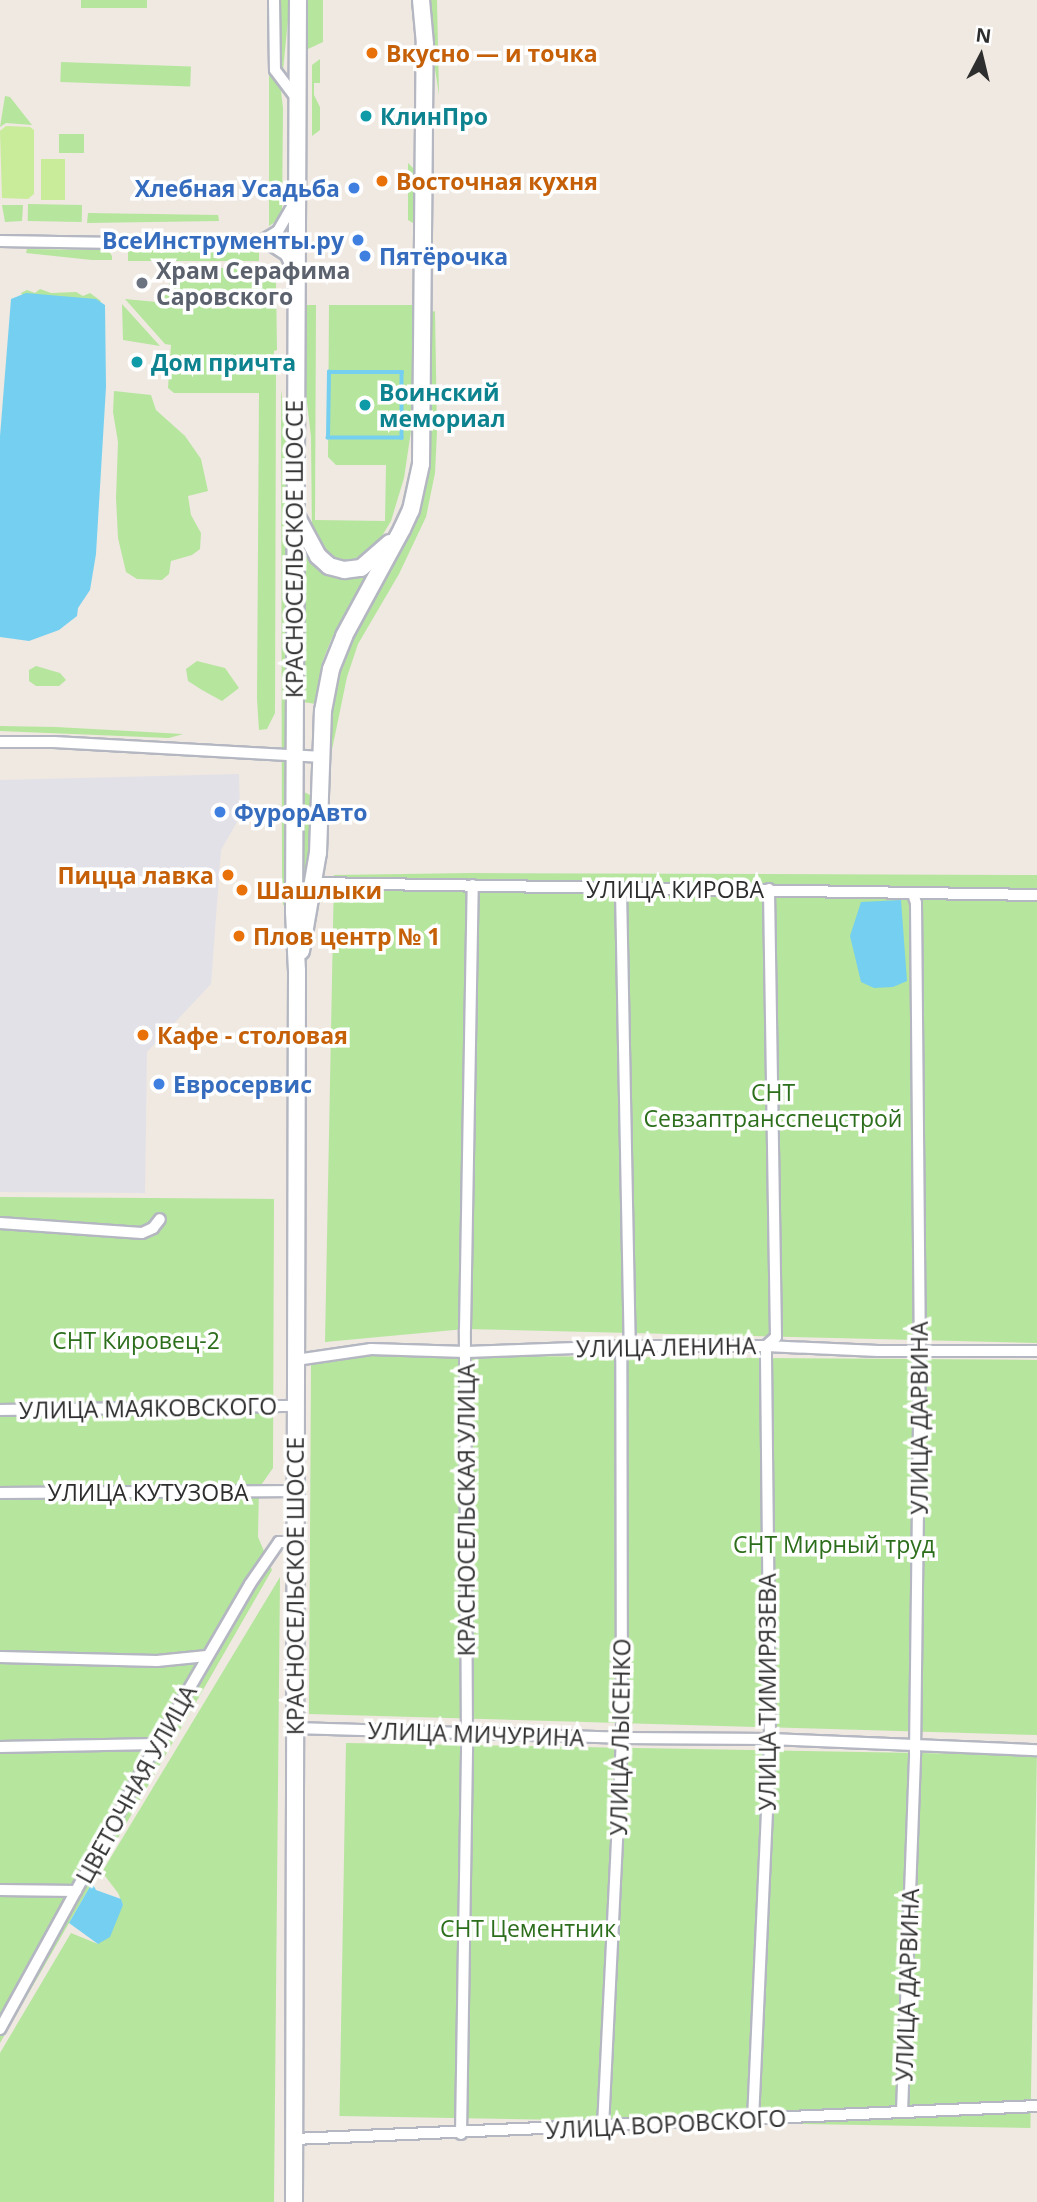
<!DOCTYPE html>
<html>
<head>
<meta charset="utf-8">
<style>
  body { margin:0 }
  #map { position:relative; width:1037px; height:2202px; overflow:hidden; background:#efe9e1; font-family:"Open Sans",sans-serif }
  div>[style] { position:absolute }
  .industrial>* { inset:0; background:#e3e1e8 }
  .green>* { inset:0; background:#b6e59e; transform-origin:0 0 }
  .pitch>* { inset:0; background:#c9ec9a; transform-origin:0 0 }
  .water>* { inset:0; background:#75cff0 }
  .stream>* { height:3.5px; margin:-1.75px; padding:0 1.75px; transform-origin:1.75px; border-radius:1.75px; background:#75cff0 }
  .roads { filter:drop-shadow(2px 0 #b4b7c1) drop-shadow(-2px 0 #b4b7c1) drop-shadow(0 2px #b4b7c1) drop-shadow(0 -2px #b4b7c1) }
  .minor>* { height:10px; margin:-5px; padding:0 5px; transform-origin:5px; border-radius:5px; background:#fff }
  .secondary>* { height:16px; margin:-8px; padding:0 8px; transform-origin:8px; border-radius:8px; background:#fff }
  .dots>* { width:19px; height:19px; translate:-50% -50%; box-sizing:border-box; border:4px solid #fff; border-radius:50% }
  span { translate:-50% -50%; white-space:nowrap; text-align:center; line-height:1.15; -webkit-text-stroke:7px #fff; paint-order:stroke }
  .food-label { font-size:23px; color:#c56008; font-weight:700 }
  .left { translate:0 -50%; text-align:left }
  .right { translate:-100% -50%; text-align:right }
  .culture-label { font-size:23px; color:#0d838f; font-weight:700 }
  .shop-label { font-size:23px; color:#366cbe; font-weight:700 }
  .worship-label { font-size:23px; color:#5b616d; font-weight:700 }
  .street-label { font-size:23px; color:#2e2e2e }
  .park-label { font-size:23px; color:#2c6e1b }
  .north { position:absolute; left:946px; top:21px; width:70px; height:70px; -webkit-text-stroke:5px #fff; paint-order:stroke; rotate:7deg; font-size:19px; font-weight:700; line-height:28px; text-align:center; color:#2e2e2e }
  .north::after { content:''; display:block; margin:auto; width:24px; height:32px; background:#2e2e2e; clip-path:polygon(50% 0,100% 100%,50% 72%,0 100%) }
</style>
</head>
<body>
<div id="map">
  <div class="industrial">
    <div style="clip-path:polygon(239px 774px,240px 817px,221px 850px,211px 984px,147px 1052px,145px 1193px,0 1192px,0 780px)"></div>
  </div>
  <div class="green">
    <div style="left:81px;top:0;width:66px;height:8px"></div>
    <div style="clip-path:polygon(281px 0,290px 0,283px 70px,281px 71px)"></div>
    <div style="clip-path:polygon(307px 0,323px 0,323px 42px,308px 49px)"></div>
    <div style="clip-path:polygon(428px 0,437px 0,439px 95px,433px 55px)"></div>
    <div style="clip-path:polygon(320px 59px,320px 83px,314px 83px,314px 95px,320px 107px,320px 130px,312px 136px,312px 65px)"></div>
    <div style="left:61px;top:62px;width:130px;height:20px;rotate:2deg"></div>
    <div style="clip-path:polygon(269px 70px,281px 91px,283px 108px,282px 212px,278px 220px,269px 226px)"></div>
    <div style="clip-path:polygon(5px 96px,10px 97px,32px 125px,6px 123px,0 127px)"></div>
    <div style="left:59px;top:134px;width:25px;height:19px"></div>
    <div style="clip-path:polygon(408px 163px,414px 169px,417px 193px,417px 221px,413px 223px,408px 220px)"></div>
    <div style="left:28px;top:204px;width:54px;height:17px;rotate:1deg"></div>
    <div style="clip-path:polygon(2px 205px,23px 205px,22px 221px,5px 222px)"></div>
    <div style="clip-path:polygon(88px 213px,218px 215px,219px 221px,87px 223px)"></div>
    <div style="clip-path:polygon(27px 249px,108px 250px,112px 256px,112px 260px,92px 260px,26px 253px)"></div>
    <div style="left:128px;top:250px;width:131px;height:11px"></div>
    <div style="clip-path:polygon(160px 268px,259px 268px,270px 271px,276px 281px,277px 350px,274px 351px,273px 366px,276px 367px,275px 713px,267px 729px,259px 730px,257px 699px,259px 393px,174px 393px,168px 388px,171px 345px,165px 344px,125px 299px,157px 302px,164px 297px,169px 289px,169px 280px)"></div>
    <div style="clip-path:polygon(40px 289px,51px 293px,76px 292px,83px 296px,90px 293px,101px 301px,97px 304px,23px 297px,21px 293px,27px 290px,35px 293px)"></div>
    <div style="clip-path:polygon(122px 304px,160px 346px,123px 340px)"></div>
    <div style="clip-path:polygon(303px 305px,316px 305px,315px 520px,385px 521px,386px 465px,336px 465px,328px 457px,329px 305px,416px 305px,414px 411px,404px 478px,391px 521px,376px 546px,351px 561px,335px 560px,323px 552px,312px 534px,311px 437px,304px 377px)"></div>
    <div style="clip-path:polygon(435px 311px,437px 432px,435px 473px,426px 517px,399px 574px,358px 644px,347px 677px,329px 764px,330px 716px,343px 659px,357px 628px,400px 552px,422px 500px,429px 459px,432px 312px)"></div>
    <div style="clip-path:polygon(281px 390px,289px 448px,288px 906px,283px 905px,282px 875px)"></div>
    <div style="clip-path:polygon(114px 391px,151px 395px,156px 410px,185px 436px,201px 459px,208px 491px,188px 496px,191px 515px,201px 533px,200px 549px,192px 555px,171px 561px,169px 574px,162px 580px,137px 579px,126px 572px,118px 538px,116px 498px,118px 442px,113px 412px)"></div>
    <div style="clip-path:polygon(305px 554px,322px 568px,368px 574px,331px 640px,322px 663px,316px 704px,303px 702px)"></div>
    <div style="clip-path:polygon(197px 661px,225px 668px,239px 688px,222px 701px,202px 690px,188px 681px,186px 669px)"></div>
    <div style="clip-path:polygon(36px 666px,60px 673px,66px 680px,59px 686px,36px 686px,29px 681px,29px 670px)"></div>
    <div style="clip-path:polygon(0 726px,56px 727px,183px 734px,169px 738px,0 731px)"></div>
    <div style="clip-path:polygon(302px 791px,312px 796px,311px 837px,301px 904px,298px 873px)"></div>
    <div style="clip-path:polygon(472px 873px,1037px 875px,1037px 1343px,465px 1329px,325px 1342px,334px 875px)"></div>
    <div style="clip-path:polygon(0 1197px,274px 1199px,273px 1468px,259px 1488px,258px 1537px,272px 1570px,0 2043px)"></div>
    <div style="clip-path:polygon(372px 1355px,1037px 1360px,1037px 1735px,309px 1714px,311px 1363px)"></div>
    <div style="clip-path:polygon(280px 1577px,274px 2202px,0 2202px,0 2053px,71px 1933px,98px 1944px,123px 1905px,118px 1893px,102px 1872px)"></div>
    <div style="left:346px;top:1743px;width:691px;height:373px;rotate:1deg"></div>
  </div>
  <div class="pitch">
    <div style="clip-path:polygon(6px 126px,30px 127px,34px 130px,34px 194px,28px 199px,2px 198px,0 131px)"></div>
    <div style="left:41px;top:159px;width:24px;height:41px"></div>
  </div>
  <div class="water">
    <div style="clip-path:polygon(26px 293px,96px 299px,105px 305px,106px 387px,96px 554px,90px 590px,78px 608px,77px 616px,59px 630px,29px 641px,0 637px,0 436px,11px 299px)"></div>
    <div style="clip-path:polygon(901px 900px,907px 981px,893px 987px,874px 988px,861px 982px,850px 936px,861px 902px)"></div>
    <div style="clip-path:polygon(92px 1883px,96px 1890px,121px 1899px,123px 1905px,110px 1937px,98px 1944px,69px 1923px)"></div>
  </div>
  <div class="stream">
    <div style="left:329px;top:372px;width:73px"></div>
    <div style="left:402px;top:372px;width:66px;rotate:90deg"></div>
    <div style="left:402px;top:438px;width:74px;rotate:180deg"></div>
    <div style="left:328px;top:438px;width:66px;rotate:-89.1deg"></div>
  </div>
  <div class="roads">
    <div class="minor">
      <div style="left:274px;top:0;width:70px;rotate:89.2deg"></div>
      <div style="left:275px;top:70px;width:35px;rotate:53deg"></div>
      <div style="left:263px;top:240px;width:27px;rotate:33deg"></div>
      <div style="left:286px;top:255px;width:22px;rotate:66deg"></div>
      <div style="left:0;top:241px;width:118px;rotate:1deg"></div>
      <div style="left:118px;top:243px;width:145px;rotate:-1.2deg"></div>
      <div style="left:263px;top:240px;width:17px;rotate:-31deg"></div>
      <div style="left:278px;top:231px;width:34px;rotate:-60deg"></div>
      <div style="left:0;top:742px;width:54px"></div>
      <div style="left:54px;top:742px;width:265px;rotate:3.2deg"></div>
      <div style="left:314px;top:883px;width:723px;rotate:0.95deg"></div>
      <div style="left:621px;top:890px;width:456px;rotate:88.9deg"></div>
      <div style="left:0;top:1223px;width:142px;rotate:4deg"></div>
      <div style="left:142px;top:1233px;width:12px;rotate:-24deg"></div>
      <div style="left:153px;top:1228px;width:11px;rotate:-52deg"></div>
      <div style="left:296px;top:1360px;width:76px;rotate:-8.3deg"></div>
      <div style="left:371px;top:1349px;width:95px;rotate:1.8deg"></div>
      <div style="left:466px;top:1352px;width:164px;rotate:-2.1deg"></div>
      <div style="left:630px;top:1346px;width:136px"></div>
      <div style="left:766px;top:1346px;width:112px;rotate:2.6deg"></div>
      <div style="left:878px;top:1351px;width:159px"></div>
      <div style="left:0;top:1410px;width:296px;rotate:-0.8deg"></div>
      <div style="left:0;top:1493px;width:295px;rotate:-0.4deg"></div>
      <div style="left:0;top:1657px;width:157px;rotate:1.5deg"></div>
      <div style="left:157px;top:1661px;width:50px;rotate:-5.7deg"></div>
      <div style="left:294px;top:1728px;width:328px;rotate:1.7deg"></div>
      <div style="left:622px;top:1738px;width:148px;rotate:0.4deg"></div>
      <div style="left:770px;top:1739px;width:267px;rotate:2.4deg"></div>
      <div style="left:0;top:1747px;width:157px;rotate:-1.1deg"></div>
      <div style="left:0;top:1890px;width:76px;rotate:0.8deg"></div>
      <div style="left:0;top:2029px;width:325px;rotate:-61.2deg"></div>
      <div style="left:157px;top:1744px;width:185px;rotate:-59.8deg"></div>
      <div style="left:250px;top:1584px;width:51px;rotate:-55.4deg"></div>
      <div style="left:279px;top:1542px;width:16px"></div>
      <div style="left:902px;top:2112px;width:360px;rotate:-87.9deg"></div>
      <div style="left:915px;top:1752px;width:390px;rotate:-89.3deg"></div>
      <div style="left:920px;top:1362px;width:459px;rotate:-90.5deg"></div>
      <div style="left:916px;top:903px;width:9px;rotate:-108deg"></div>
      <div style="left:753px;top:2120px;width:381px;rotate:-87.4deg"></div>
      <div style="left:770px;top:1739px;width:393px;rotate:-90.6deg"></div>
      <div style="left:766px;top:1346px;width:13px;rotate:-42deg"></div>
      <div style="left:776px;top:1337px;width:448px;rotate:-90.9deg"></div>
      <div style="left:603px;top:2127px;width:383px;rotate:-87.2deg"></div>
      <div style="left:622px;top:1744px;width:397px;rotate:-90.1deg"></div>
      <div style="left:461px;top:2134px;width:394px;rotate:-89.1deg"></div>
      <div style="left:467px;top:1740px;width:411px;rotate:-90.3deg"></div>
      <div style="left:465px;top:1329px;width:444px;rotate:-89deg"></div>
      <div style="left:294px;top:2139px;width:744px;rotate:-2.54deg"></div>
    </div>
    <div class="secondary">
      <div style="left:298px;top:519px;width:42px;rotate:61.6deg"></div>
      <div style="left:318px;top:556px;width:15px;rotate:42deg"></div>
      <div style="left:329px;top:566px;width:16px;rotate:15deg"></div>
      <div style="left:344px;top:570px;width:17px;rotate:-7deg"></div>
      <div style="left:361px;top:568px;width:38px;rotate:-41deg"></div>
      <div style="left:301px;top:951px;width:99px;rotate:-80.2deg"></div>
      <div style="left:318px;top:853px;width:142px;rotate:-88deg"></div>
      <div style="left:323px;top:711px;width:43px;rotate:-79.2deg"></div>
      <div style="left:331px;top:669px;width:35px;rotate:-68deg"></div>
      <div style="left:344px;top:636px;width:122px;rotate:-61.5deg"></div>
      <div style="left:402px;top:529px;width:21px;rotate:-65deg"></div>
      <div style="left:411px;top:510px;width:47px;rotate:-77.7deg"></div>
      <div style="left:421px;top:464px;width:420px;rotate:-89.5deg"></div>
      <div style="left:425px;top:44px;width:44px;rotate:-95.2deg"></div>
      <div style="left:294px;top:2202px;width:1231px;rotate:-89.86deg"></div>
      <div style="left:297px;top:971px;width:59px;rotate:-92.9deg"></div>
      <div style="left:294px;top:912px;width:912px;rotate:-89.75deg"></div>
    </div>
  </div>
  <div class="dots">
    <div style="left:372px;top:53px;background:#e8710a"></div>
    <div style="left:366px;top:116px;background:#0f9aa8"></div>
    <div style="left:382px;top:181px;background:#e8710a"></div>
    <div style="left:354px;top:188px;background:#3f7fe0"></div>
    <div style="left:358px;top:240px;background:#3f7fe0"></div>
    <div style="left:365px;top:256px;background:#3f7fe0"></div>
    <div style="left:142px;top:283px;background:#6b7280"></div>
    <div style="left:137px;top:362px;background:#0f9aa8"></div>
    <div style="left:365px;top:405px;background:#0f9aa8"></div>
    <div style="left:220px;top:812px;background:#3f7fe0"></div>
    <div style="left:228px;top:875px;background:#e8710a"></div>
    <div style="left:242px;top:890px;background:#e8710a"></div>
    <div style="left:239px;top:936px;background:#e8710a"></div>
    <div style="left:143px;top:1035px;background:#e8710a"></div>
    <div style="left:159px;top:1084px;background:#3f7fe0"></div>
  </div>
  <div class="food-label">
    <span class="left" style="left:386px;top:53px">Вкусно — и точка</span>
    <span class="left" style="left:396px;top:181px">Восточная кухня</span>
    <span class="right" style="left:214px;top:875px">Пицца лавка</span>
    <span class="left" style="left:256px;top:890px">Шашлыки</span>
    <span class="left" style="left:253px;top:936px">Плов центр № 1</span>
    <span class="left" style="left:157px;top:1035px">Кафе - столовая</span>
  </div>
  <div class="culture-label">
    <span class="left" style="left:380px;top:116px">КлинПро</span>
    <span class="left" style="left:151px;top:362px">Дом причта</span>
    <span class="left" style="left:379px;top:405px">Воинский<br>мемориал</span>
  </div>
  <div class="shop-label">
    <span class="right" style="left:340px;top:188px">Хлебная Усадьба</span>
    <span class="right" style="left:344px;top:240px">ВсеИнструменты.ру</span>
    <span class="left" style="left:379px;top:256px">Пятёрочка</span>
    <span class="left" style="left:234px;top:812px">ФурорАвто</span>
    <span class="left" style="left:173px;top:1084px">Евросервис</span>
  </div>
  <div class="worship-label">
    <span class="left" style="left:156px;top:283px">Храм Серафима<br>Саровского</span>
  </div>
  <div class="street-label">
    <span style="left:294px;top:549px;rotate:-90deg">КРАСНОСЕЛЬСКОЕ ШОССЕ</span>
    <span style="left:675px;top:889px">УЛИЦА КИРОВА</span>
    <span style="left:666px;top:1347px;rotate:-1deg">УЛИЦА ЛЕНИНА</span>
    <span style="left:148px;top:1408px;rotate:-1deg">УЛИЦА МАЯКОВСКОГО</span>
    <span style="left:919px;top:1418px;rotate:-90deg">УЛИЦА ДАРВИНА</span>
    <span style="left:148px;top:1492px">УЛИЦА КУТУЗОВА</span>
    <span style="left:466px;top:1510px;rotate:-90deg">КРАСНОСЕЛЬСКАЯ УЛИЦА</span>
    <span style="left:295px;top:1586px;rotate:-90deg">КРАСНОСЕЛЬСКОЕ ШОССЕ</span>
    <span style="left:767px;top:1692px;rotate:-90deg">УЛИЦА ТИМИРЯЗЕВА</span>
    <span style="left:476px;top:1734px;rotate:2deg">УЛИЦА МИЧУРИНА</span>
    <span style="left:620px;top:1737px;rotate:-89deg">УЛИЦА ЛЫСЕНКО</span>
    <span style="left:136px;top:1784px;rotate:-61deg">ЦВЕТОЧНАЯ УЛИЦА</span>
    <span style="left:907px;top:1985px;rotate:-88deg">УЛИЦА ДАРВИНА</span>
    <span style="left:666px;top:2124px;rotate:-3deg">УЛИЦА ВОРОВСКОГО</span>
  </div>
  <div class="park-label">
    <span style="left:773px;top:1105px">СНТ<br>Севзаптрансспецстрой</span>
    <span style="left:136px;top:1340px">СНТ Кировец-2</span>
    <span style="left:834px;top:1544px">СНТ Мирный труд</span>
    <span style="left:528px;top:1928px">СНТ Цементник</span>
  </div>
  <div class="north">N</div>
</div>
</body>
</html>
